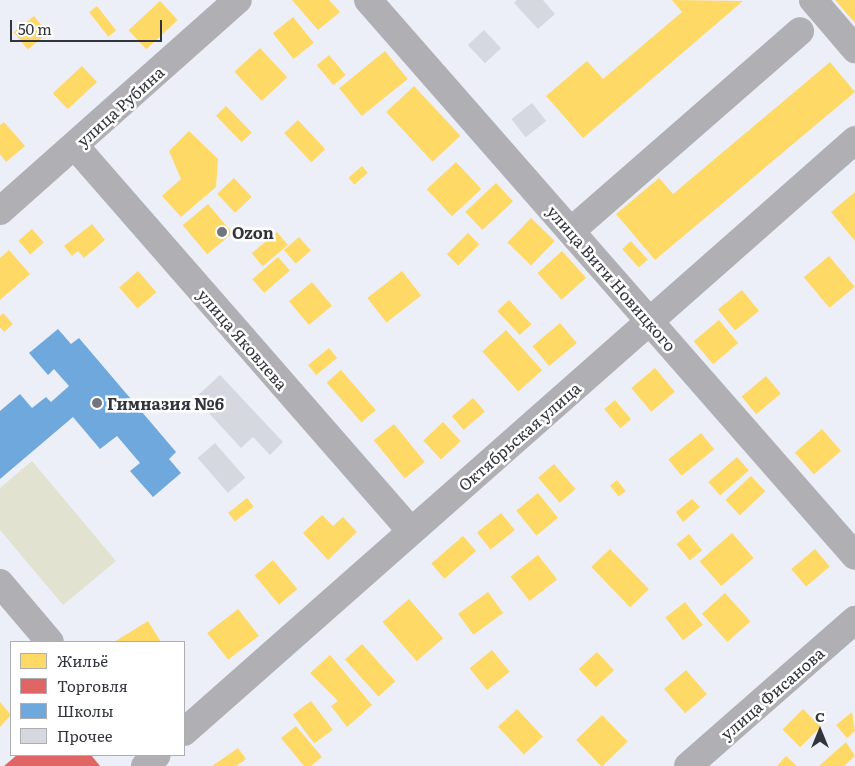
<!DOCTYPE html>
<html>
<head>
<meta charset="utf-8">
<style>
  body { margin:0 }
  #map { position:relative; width:855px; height:766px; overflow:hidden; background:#edeff8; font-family:Literata,serif }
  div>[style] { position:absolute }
  .green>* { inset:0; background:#e1e2cf }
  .homes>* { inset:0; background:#ffd966; transform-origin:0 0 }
  .shops>* { inset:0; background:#e06666 }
  .schools>* { inset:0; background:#6fa8dc }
  .building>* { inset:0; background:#d6d8e0; transform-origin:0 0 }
  .minor>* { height:28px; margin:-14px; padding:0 14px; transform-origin:14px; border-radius:14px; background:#afafb4 }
  .dots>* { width:14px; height:14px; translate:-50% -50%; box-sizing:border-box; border:2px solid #fff; border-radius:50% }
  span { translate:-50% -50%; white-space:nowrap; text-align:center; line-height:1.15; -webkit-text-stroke:5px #fff; paint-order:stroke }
  .street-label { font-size:16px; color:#32343c }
  .poi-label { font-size:16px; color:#32343c; font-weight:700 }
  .left { translate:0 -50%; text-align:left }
  .legend { position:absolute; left:10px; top:641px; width:175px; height:115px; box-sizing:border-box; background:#fff; border:1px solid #adaeb1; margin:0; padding:6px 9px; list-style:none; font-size:15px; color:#32343c }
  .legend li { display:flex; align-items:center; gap:10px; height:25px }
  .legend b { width:25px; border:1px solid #adaeb1 }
  .north { position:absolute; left:795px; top:706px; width:50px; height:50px; -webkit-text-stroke:4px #fff; paint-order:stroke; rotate:0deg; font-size:14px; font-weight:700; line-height:20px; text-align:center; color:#32343c }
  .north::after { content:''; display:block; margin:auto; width:18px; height:22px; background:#32343c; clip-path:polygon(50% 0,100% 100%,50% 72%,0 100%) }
  .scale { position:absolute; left:10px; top:20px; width:152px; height:22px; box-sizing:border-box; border:2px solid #32343c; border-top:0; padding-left:6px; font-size:15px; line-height:18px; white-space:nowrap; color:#32343c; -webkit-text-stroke:4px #fff; paint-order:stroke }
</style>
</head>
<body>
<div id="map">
  <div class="green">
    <div style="clip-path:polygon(32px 461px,116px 561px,63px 605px,0 530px,0 488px)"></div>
  </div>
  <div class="homes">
    <div style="clip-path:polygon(292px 0,329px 0,340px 12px,318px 30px)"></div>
    <div style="clip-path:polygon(672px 0,743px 1px,583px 138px,546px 96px,587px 61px,603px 79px,682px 12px)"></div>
    <div style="clip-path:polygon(835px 0,855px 0,855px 23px)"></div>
    <div style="left:160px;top:1px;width:26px;height:43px;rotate:47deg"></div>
    <div style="left:97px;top:6px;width:31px;height:10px;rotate:52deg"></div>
    <div style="left:34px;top:16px;width:22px;height:26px;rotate:51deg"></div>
    <div style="left:293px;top:17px;width:33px;height:26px;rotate:51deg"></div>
    <div style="left:260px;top:48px;width:40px;height:35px;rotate:47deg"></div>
    <div style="left:385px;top:51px;width:36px;height:59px;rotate:51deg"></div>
    <div style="left:329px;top:55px;width:26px;height:16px;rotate:50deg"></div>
    <div style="clip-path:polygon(830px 62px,855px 92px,655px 260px,616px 214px,659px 178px,673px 194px)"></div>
    <div style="left:82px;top:66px;width:22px;height:40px;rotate:47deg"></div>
    <div style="left:414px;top:86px;width:68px;height:38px;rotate:47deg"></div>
    <div style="left:226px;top:106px;width:37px;height:14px;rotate:46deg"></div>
    <div style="left:298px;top:120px;width:40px;height:19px;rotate:47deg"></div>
    <div style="clip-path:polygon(4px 122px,25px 146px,6px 162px,0 154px,0 125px)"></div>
    <div style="clip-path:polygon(189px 131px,218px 159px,216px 187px,181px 217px,162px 196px,181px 179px,169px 151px)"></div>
    <div style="left:456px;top:162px;width:37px;height:40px;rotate:47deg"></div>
    <div style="left:362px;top:166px;width:9px;height:18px;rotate:49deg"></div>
    <div style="left:234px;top:178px;width:26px;height:23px;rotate:47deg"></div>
    <div style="left:496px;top:183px;width:25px;height:42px;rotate:47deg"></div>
    <div style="clip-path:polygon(855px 192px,855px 241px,831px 212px)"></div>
    <div style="left:208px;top:204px;width:38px;height:33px;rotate:50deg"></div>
    <div style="left:531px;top:218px;width:33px;height:34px;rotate:44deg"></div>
    <div style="clip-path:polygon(92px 224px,105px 240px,84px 258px,78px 251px,72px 256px,64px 246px)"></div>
    <div style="left:32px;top:229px;width:18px;height:18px;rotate:49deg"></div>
    <div style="left:277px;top:232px;width:17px;height:33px;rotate:50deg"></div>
    <div style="left:468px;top:233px;width:16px;height:30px;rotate:45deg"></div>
    <div style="left:299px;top:237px;width:18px;height:20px;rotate:49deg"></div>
    <div style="left:631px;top:241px;width:25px;height:12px;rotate:48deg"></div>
    <div style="clip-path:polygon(9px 250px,30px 274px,0 300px,0 258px)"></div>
    <div style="left:562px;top:251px;width:36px;height:33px;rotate:48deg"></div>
    <div style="left:829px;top:256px;width:40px;height:33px;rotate:50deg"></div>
    <div style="left:278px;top:257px;width:18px;height:34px;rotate:49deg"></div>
    <div style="left:138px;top:271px;width:28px;height:25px;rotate:49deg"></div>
    <div style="left:402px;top:271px;width:31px;height:44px;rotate:52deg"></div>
    <div style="left:312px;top:282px;width:31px;height:30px;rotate:50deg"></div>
    <div style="left:742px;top:290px;width:27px;height:31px;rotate:51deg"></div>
    <div style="left:509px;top:300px;width:33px;height:16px;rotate:47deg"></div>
    <div style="clip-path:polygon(3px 313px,13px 324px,4px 332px,0 327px,0 316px)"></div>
    <div style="left:719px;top:320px;width:30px;height:33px;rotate:50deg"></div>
    <div style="left:560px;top:323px;width:26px;height:36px;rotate:50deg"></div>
    <div style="left:506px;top:330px;width:54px;height:32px;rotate:48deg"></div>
    <div style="left:329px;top:348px;width:13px;height:27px;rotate:51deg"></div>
    <div style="left:655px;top:368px;width:31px;height:31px;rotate:50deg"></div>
    <div style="left:341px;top:370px;width:53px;height:19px;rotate:49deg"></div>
    <div style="left:766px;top:376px;width:23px;height:32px;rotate:50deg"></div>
    <div style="left:473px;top:398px;width:18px;height:28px;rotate:49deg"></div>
    <div style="left:615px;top:400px;width:25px;height:14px;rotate:50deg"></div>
    <div style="left:443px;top:422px;width:26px;height:27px;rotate:47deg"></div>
    <div style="left:394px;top:424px;width:49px;height:26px;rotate:51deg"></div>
    <div style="left:822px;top:429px;width:29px;height:36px;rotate:49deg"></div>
    <div style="left:701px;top:433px;width:21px;height:42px;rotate:51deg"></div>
    <div style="left:737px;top:457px;width:18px;height:38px;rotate:49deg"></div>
    <div style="left:554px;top:464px;width:33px;height:21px;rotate:49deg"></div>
    <div style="left:751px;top:476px;width:21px;height:35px;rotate:47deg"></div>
    <div style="left:617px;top:480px;width:14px;height:9px;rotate:51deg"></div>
    <div style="left:538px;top:493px;width:32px;height:28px;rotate:51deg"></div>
    <div style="left:247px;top:498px;width:11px;height:24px;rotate:52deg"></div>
    <div style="clip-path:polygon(692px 499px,700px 507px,683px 522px,676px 512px)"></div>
    <div style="left:501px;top:513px;width:22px;height:31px;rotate:51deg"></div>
    <div style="clip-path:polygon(322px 515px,333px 526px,343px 517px,357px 532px,328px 560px,303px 533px)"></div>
    <div style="left:732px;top:533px;width:33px;height:43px;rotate:49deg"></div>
    <div style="left:689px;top:534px;width:21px;height:16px;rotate:51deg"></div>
    <div style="left:463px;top:536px;width:20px;height:42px;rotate:49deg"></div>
    <div style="left:610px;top:549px;width:56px;height:26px;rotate:46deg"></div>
    <div style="left:815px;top:549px;width:23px;height:31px;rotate:50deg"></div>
    <div style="left:538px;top:555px;width:31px;height:35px;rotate:52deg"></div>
    <div style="left:273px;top:560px;width:38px;height:24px;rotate:50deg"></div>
    <div style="left:488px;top:592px;width:26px;height:37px;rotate:54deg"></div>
    <div style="left:725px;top:593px;width:38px;height:31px;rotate:48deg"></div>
    <div style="left:409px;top:599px;width:52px;height:35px;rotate:49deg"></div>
    <div style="left:685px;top:602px;width:29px;height:25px;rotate:52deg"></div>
    <div style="left:238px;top:609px;width:34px;height:39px;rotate:52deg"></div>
    <div style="clip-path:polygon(148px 621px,161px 642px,114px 642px)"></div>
    <div style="left:362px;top:644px;width:50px;height:23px;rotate:48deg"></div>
    <div style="left:492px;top:650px;width:28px;height:29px;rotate:51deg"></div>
    <div style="left:597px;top:652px;width:25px;height:25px;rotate:47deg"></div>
    <div style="clip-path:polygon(330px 655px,372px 705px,347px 727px,331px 706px,338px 701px,310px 673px)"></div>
    <div style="left:686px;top:670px;width:32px;height:29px;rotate:49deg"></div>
    <div style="left:311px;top:701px;width:36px;height:23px;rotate:53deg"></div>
    <div style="clip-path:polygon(0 702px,11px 715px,0 727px)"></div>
    <div style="left:517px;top:709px;width:38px;height:26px;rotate:47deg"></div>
    <div style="left:803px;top:709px;width:25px;height:29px;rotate:45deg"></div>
    <div style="clip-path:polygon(852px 712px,855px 731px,847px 738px,836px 725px)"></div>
    <div style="left:602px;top:715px;width:37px;height:36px;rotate:46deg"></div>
    <div style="clip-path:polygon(296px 726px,322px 757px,311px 766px,304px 766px,281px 738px)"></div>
    <div style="clip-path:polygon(846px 742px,855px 756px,844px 766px,819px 766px)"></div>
    <div style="clip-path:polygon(238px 748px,246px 759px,236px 766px,212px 766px)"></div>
    <div style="clip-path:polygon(786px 756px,797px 766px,777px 766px)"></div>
  </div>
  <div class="shops">
    <div style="clip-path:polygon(17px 755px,91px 755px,100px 766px,4px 766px)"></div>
  </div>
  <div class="schools">
    <div style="clip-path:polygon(58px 329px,71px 344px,79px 338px,176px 452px,169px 459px,181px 473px,153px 497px,130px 471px,140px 463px,117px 436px,100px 449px,73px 417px,0 479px,0 411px,20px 394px,32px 408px,46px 397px,51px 402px,69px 386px,54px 369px,48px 375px,29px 353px)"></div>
  </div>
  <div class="building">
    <div style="clip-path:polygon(517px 0,543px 0,555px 14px,538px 29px,514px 3px)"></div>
    <div style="left:484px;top:30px;width:25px;height:22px;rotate:47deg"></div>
    <div style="left:532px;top:103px;width:23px;height:26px;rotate:52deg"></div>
    <div style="clip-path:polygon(220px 375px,283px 442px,270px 455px,253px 437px,241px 448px,195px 398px)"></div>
    <div style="left:215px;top:443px;width:46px;height:23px;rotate:49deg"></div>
  </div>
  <div class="minor">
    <div style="left:368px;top:0;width:739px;rotate:48.78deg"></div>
    <div style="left:813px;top:0;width:65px;rotate:49.4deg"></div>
    <div style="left:75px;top:146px;width:511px;rotate:48.89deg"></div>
    <div style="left:0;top:211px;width:318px;rotate:-41.6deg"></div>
    <div style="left:571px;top:231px;width:304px;rotate:-41.1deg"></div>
    <div style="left:0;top:583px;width:77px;rotate:49.7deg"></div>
    <div style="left:184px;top:732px;width:895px;rotate:-41.42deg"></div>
    <div style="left:145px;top:766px;width:16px;rotate:-43deg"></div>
    <div style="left:688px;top:766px;width:222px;rotate:-41.2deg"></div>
  </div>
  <div class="dots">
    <div style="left:222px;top:232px;background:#73757e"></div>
    <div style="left:97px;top:403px;background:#73757e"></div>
  </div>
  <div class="street-label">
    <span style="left:120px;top:106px;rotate:-42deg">улица Рубина</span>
    <span style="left:612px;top:278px;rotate:49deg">улица Вити Новицкого</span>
    <span style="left:243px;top:339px;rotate:49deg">улица Яковлева</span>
    <span style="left:519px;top:436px;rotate:-41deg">Октябрьская улица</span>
    <span style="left:772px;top:693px;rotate:-41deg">улица Фисанова</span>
  </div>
  <div class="poi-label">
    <span class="left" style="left:232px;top:232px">Ozon</span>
    <span class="left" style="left:107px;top:403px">Гимназия №6</span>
  </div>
  <ul class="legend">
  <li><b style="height:14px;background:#ffd966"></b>Жильё</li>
  <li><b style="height:14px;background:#e06666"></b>Торговля</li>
  <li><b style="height:14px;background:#6fa8dc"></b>Школы</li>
  <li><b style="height:14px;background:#d6d8e0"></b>Прочее</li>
  </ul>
  <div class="north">С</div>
  <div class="scale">50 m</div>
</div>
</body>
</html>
